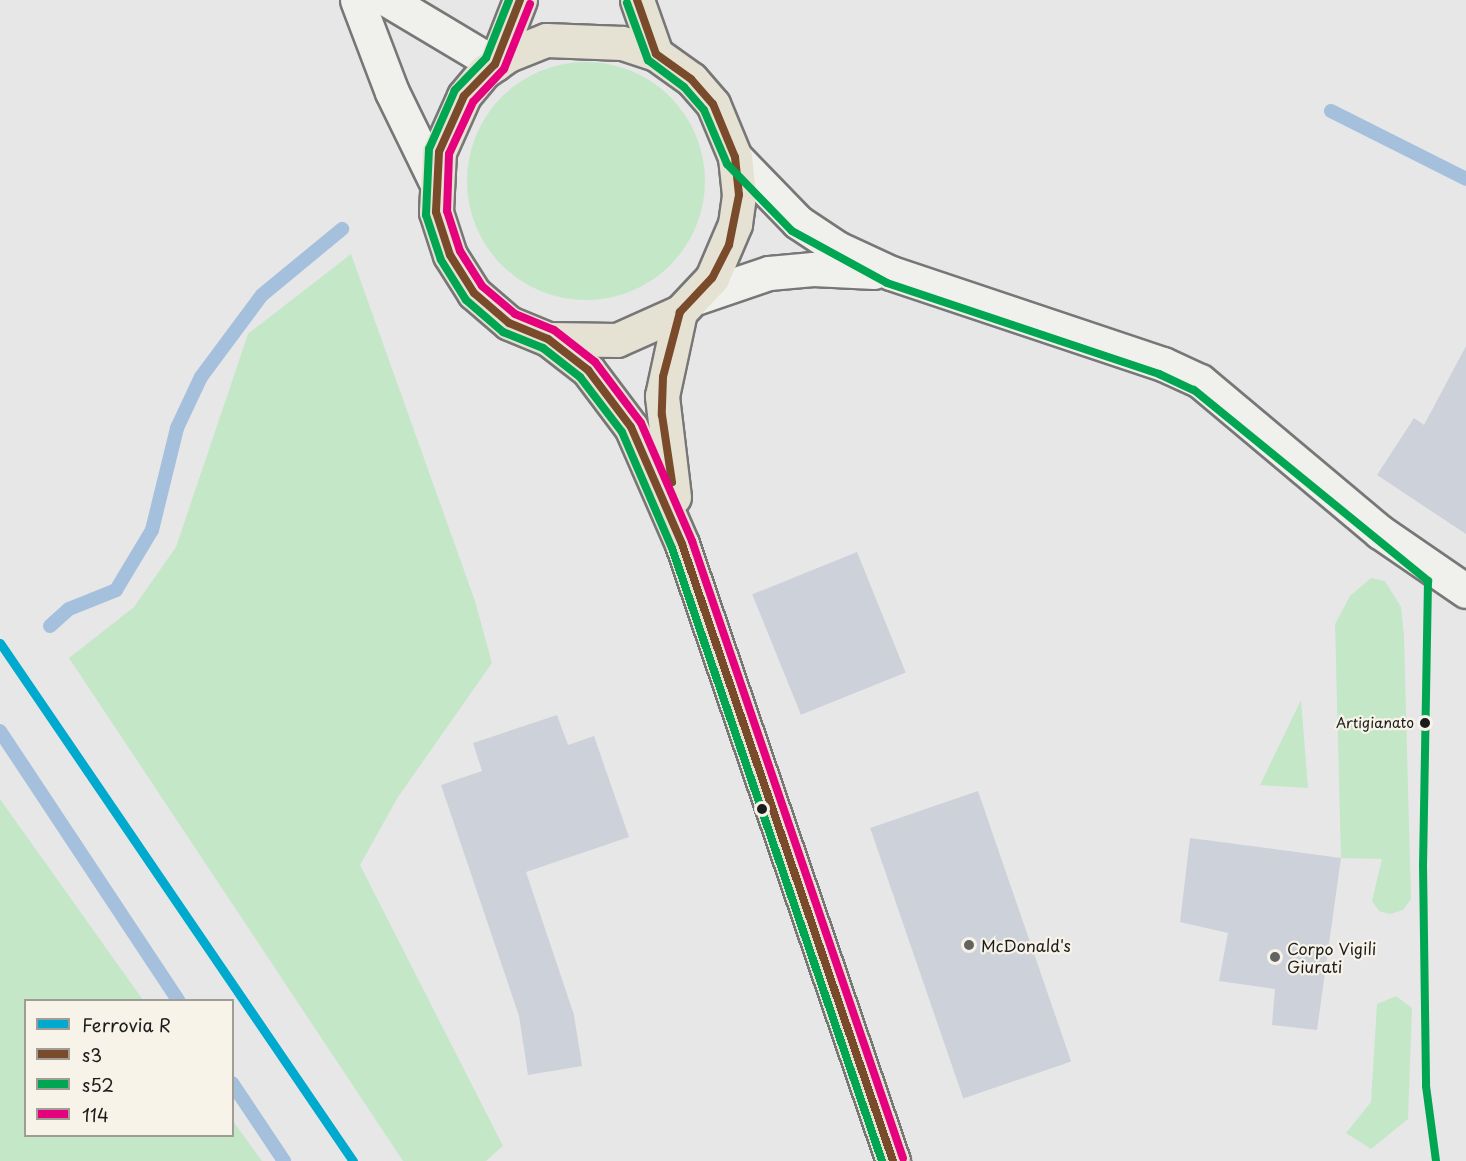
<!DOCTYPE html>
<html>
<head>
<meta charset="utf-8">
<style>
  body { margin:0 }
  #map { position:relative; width:1466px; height:1161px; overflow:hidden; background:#e7e7e7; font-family:"Playpen Sans",sans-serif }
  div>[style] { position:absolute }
  .green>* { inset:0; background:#c4e7c8 }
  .round { border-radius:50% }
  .stream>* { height:14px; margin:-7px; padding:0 7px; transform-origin:7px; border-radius:7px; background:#a4c0dc }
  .building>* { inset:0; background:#cdd1da; transform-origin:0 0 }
  .roads { filter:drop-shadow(2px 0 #777) drop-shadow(-2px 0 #777) drop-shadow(0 2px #777) drop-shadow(0 -2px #777) }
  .street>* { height:33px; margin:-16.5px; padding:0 16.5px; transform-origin:16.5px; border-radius:16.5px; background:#f0f0ec }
  .secondary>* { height:33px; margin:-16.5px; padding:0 16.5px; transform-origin:16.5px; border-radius:16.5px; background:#f0f0ec }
  .primary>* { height:33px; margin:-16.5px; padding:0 16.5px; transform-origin:16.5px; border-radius:16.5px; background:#e5e2d4 }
  .bus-1>* { height:8px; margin:-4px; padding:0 4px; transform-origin:4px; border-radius:4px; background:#7a4b2a }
  .bus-2>* { height:8px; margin:-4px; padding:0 4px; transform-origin:4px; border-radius:4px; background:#00a651 }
  .bus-3>* { height:8px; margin:-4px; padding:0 4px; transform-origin:4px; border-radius:4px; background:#e5007d }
  .rail-1>* { height:9px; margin:-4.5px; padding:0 4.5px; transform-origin:4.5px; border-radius:4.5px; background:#00a9ce }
  .dots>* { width:16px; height:16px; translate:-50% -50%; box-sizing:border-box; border:3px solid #f7f3e8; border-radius:50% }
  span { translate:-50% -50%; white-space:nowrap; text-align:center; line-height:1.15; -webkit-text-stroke:4.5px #f7f3e8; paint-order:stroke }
  .bus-label { font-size:14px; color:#1c1c1c }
  .right { translate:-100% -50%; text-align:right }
  .poi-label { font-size:16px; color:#1c1c1c }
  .left { translate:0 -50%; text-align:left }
  .legend { position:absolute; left:24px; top:999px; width:210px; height:138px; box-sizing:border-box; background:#f7f3e8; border:2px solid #9f9d96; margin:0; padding:8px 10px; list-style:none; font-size:18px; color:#1c1c1c }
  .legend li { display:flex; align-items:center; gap:12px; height:30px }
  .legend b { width:30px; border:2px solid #9f9d96 }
</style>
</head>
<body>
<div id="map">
  <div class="green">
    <div class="round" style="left:467px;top:62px;width:238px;height:238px"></div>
    <div style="clip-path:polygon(351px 254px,475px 601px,492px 663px,398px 797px,360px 865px,503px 1146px,486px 1161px,403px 1161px,69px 658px,134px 607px,176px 547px,248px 334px)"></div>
    <div style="clip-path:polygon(1371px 578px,1385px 581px,1401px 607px,1404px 636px,1411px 899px,1403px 910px,1390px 914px,1379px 911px,1372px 901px,1382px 859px,1341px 858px,1335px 624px,1350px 596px)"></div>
    <div style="clip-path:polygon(1301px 700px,1308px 788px,1260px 785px)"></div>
    <div style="clip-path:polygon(0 799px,143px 1000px,26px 1000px,26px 1136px,232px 1136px,233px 1121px,262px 1161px,0 1161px)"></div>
    <div style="clip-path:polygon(1396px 996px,1412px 1008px,1408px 1119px,1371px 1149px,1346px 1133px,1371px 1102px,1377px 1004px)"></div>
  </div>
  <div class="stream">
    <div style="left:1331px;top:111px;width:151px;rotate:26.7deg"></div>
    <div style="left:50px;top:626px;width:25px;rotate:-42deg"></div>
    <div style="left:69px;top:609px;width:51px;rotate:-22deg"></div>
    <div style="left:116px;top:590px;width:70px;rotate:-59deg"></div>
    <div style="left:152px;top:530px;width:105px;rotate:-76.2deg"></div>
    <div style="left:177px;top:428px;width:56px;rotate:-64.8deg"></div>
    <div style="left:201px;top:377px;width:102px;rotate:-53.4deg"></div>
    <div style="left:262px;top:295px;width:104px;rotate:-39.5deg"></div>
    <div style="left:0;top:731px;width:323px;rotate:56.5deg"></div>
    <div style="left:232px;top:1083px;width:94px;rotate:56.3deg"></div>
  </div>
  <div class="building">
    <div style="clip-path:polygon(1466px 346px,1466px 534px,1377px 475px,1414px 418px,1424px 425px)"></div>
    <div style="left:857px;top:552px;width:130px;height:113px;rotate:68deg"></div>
    <div style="clip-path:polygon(557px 715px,568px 745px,594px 736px,629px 837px,526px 872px,574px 1015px,582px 1066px,528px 1075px,519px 1016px,441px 785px,482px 771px,473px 743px)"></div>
    <div style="left:978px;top:791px;width:286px;height:114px;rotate:71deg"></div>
    <div style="clip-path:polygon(1190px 838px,1341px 858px,1317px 1030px,1272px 1025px,1275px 989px,1219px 981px,1228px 933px,1180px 922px)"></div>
  </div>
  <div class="roads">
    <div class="street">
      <div style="left:735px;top:157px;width:91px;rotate:45.9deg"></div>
      <div style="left:798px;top:222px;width:47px;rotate:33.7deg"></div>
      <div style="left:837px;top:248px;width:60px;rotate:24.8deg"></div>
      <div style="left:891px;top:273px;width:287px;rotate:18.5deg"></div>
      <div style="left:1163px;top:364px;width:41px;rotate:24.7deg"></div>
      <div style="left:1200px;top:381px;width:235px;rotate:40deg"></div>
      <div style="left:1380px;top:532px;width:104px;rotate:34.5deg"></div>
      <div style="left:698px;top:297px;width:75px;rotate:-18.7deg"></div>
      <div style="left:769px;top:273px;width:44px;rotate:-5.2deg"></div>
      <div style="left:813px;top:269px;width:61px;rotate:2.8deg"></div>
    </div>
    <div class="secondary">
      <div style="left:357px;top:0;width:98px;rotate:69.2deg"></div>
      <div style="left:392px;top:92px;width:98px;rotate:64deg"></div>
      <div style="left:388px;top:0;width:125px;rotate:30.9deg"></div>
    </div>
    <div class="primary">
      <div style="left:637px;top:0;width:57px;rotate:70.6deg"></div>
      <div style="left:495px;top:64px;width:69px;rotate:-68.7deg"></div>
      <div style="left:548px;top:339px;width:69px;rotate:0.8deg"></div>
      <div style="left:617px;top:340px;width:69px;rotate:-24deg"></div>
      <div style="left:680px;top:312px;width:47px;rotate:-46.7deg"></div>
      <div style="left:712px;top:278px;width:59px;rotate:-66.9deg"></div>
      <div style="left:735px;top:224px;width:29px;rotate:-82deg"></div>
      <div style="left:739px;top:195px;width:38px;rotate:-96deg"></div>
      <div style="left:735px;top:157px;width:57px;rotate:-112.5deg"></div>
      <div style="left:713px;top:104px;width:33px;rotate:-131deg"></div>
      <div style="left:691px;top:79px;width:43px;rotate:-144.5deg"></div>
      <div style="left:656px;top:54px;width:36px;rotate:-162deg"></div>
      <div style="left:622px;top:43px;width:76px;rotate:-177.7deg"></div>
      <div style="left:546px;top:40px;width:41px;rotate:158.5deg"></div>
      <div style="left:508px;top:55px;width:29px;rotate:145deg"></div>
      <div style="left:484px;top:72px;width:31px;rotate:130deg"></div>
      <div style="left:464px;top:96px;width:61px;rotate:114.1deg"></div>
      <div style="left:439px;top:152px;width:60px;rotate:92.9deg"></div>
      <div style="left:436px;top:212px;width:45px;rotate:72deg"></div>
      <div style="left:450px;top:255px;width:45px;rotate:57.7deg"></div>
      <div style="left:474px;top:293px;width:46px;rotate:40.6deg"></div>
      <div style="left:509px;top:323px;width:42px;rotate:22.3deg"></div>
      <div style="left:548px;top:339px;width:51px;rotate:37.8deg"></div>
      <div style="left:588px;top:370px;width:71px;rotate:53deg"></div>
      <div style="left:631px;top:427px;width:128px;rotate:66.4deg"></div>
      <div style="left:682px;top:544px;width:652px;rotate:71.12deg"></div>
      <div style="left:674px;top:497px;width:102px;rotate:-96.8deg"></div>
      <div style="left:662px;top:396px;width:86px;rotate:-77.9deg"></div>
    </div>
  </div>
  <div class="bus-1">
    <div style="left:520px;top:0;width:69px;rotate:111.3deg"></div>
    <div style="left:495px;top:64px;width:45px;rotate:134.1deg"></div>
    <div style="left:464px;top:96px;width:61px;rotate:114.1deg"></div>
    <div style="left:439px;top:152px;width:60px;rotate:92.9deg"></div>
    <div style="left:436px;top:212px;width:45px;rotate:72deg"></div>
    <div style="left:450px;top:255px;width:45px;rotate:57.7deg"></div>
    <div style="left:474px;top:293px;width:46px;rotate:40.6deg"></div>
    <div style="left:509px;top:323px;width:42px;rotate:22.3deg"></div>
    <div style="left:548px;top:339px;width:51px;rotate:37.8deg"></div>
    <div style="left:588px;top:370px;width:71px;rotate:53deg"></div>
    <div style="left:631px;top:427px;width:128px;rotate:66.4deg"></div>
    <div style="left:682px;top:544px;width:652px;rotate:71.12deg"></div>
    <div style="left:637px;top:0;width:57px;rotate:70.6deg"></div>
    <div style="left:656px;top:54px;width:43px;rotate:35.5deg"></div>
    <div style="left:691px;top:79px;width:33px;rotate:49deg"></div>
    <div style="left:713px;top:104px;width:57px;rotate:67.5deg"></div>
    <div style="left:735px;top:157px;width:38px;rotate:84deg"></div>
    <div style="left:739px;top:195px;width:51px;rotate:101.3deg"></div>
    <div style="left:729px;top:245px;width:37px;rotate:117deg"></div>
    <div style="left:712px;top:278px;width:47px;rotate:133.3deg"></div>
    <div style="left:680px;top:312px;width:67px;rotate:104.7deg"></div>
    <div style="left:663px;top:377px;width:38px;rotate:92deg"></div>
    <div style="left:662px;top:415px;width:68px;rotate:81.5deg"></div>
  </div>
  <div class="bus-2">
    <div style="left:509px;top:0;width:62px;rotate:111.6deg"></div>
    <div style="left:486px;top:58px;width:45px;rotate:134.1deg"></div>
    <div style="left:455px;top:90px;width:64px;rotate:113.8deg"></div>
    <div style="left:429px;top:149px;width:66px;rotate:92.6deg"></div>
    <div style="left:426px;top:215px;width:47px;rotate:71.6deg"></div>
    <div style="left:441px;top:260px;width:47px;rotate:58deg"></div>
    <div style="left:466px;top:300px;width:49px;rotate:40.9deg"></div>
    <div style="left:503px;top:332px;width:43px;rotate:21.8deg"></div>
    <div style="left:543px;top:348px;width:47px;rotate:38.1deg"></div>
    <div style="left:580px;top:377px;width:69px;rotate:52.6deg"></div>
    <div style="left:622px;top:432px;width:126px;rotate:66.7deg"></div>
    <div style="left:672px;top:548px;width:648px;rotate:71.09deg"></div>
    <div style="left:627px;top:3px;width:61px;rotate:69.8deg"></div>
    <div style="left:648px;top:60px;width:45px;rotate:36.9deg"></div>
    <div style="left:684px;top:87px;width:30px;rotate:49deg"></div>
    <div style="left:704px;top:110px;width:59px;rotate:66.9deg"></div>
    <div style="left:727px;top:164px;width:93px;rotate:45.9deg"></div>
    <div style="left:792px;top:231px;width:108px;rotate:28.7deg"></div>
    <div style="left:887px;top:283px;width:287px;rotate:18.5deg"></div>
    <div style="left:1159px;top:374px;width:38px;rotate:25deg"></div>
    <div style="left:1194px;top:390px;width:302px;rotate:39.2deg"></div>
    <div style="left:1428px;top:581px;width:284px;rotate:91deg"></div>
    <div style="left:1423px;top:865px;width:221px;rotate:89.2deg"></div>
    <div style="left:1426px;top:1086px;width:76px;rotate:82.4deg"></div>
  </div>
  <div class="bus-3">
    <div style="left:530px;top:4px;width:70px;rotate:111.8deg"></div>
    <div style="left:504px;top:69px;width:45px;rotate:133.2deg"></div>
    <div style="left:473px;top:102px;width:57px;rotate:114.8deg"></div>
    <div style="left:449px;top:154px;width:57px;rotate:92deg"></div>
    <div style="left:447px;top:211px;width:42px;rotate:72deg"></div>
    <div style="left:460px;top:251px;width:41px;rotate:57.8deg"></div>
    <div style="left:482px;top:286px;width:43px;rotate:40.3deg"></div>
    <div style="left:515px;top:314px;width:42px;rotate:22.3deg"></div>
    <div style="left:554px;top:330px;width:52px;rotate:38deg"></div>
    <div style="left:595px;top:362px;width:76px;rotate:53deg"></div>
    <div style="left:641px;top:423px;width:129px;rotate:66.6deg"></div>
    <div style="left:692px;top:541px;width:652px;rotate:71.12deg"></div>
  </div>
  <div class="rail-1">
    <div style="left:0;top:643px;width:627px;rotate:55.73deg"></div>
  </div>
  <div class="dots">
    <div style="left:1425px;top:723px;background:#1c1c1c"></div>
    <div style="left:762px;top:809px;background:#1c1c1c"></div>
    <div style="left:969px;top:945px;background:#636363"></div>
    <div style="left:1275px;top:957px;background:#636363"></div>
  </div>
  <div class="bus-label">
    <span class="right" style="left:1414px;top:723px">Artigianato</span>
  </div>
  <div class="poi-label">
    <span class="left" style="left:981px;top:945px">McDonald's</span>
    <span class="left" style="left:1287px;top:957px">Corpo Vigili<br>Giurati</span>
  </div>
  <ul class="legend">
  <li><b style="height:8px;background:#00a9ce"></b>Ferrovia R</li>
  <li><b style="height:8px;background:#7a4b2a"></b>s3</li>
  <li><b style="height:8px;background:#00a651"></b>s52</li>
  <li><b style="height:8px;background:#e5007d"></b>114</li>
  </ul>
</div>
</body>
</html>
